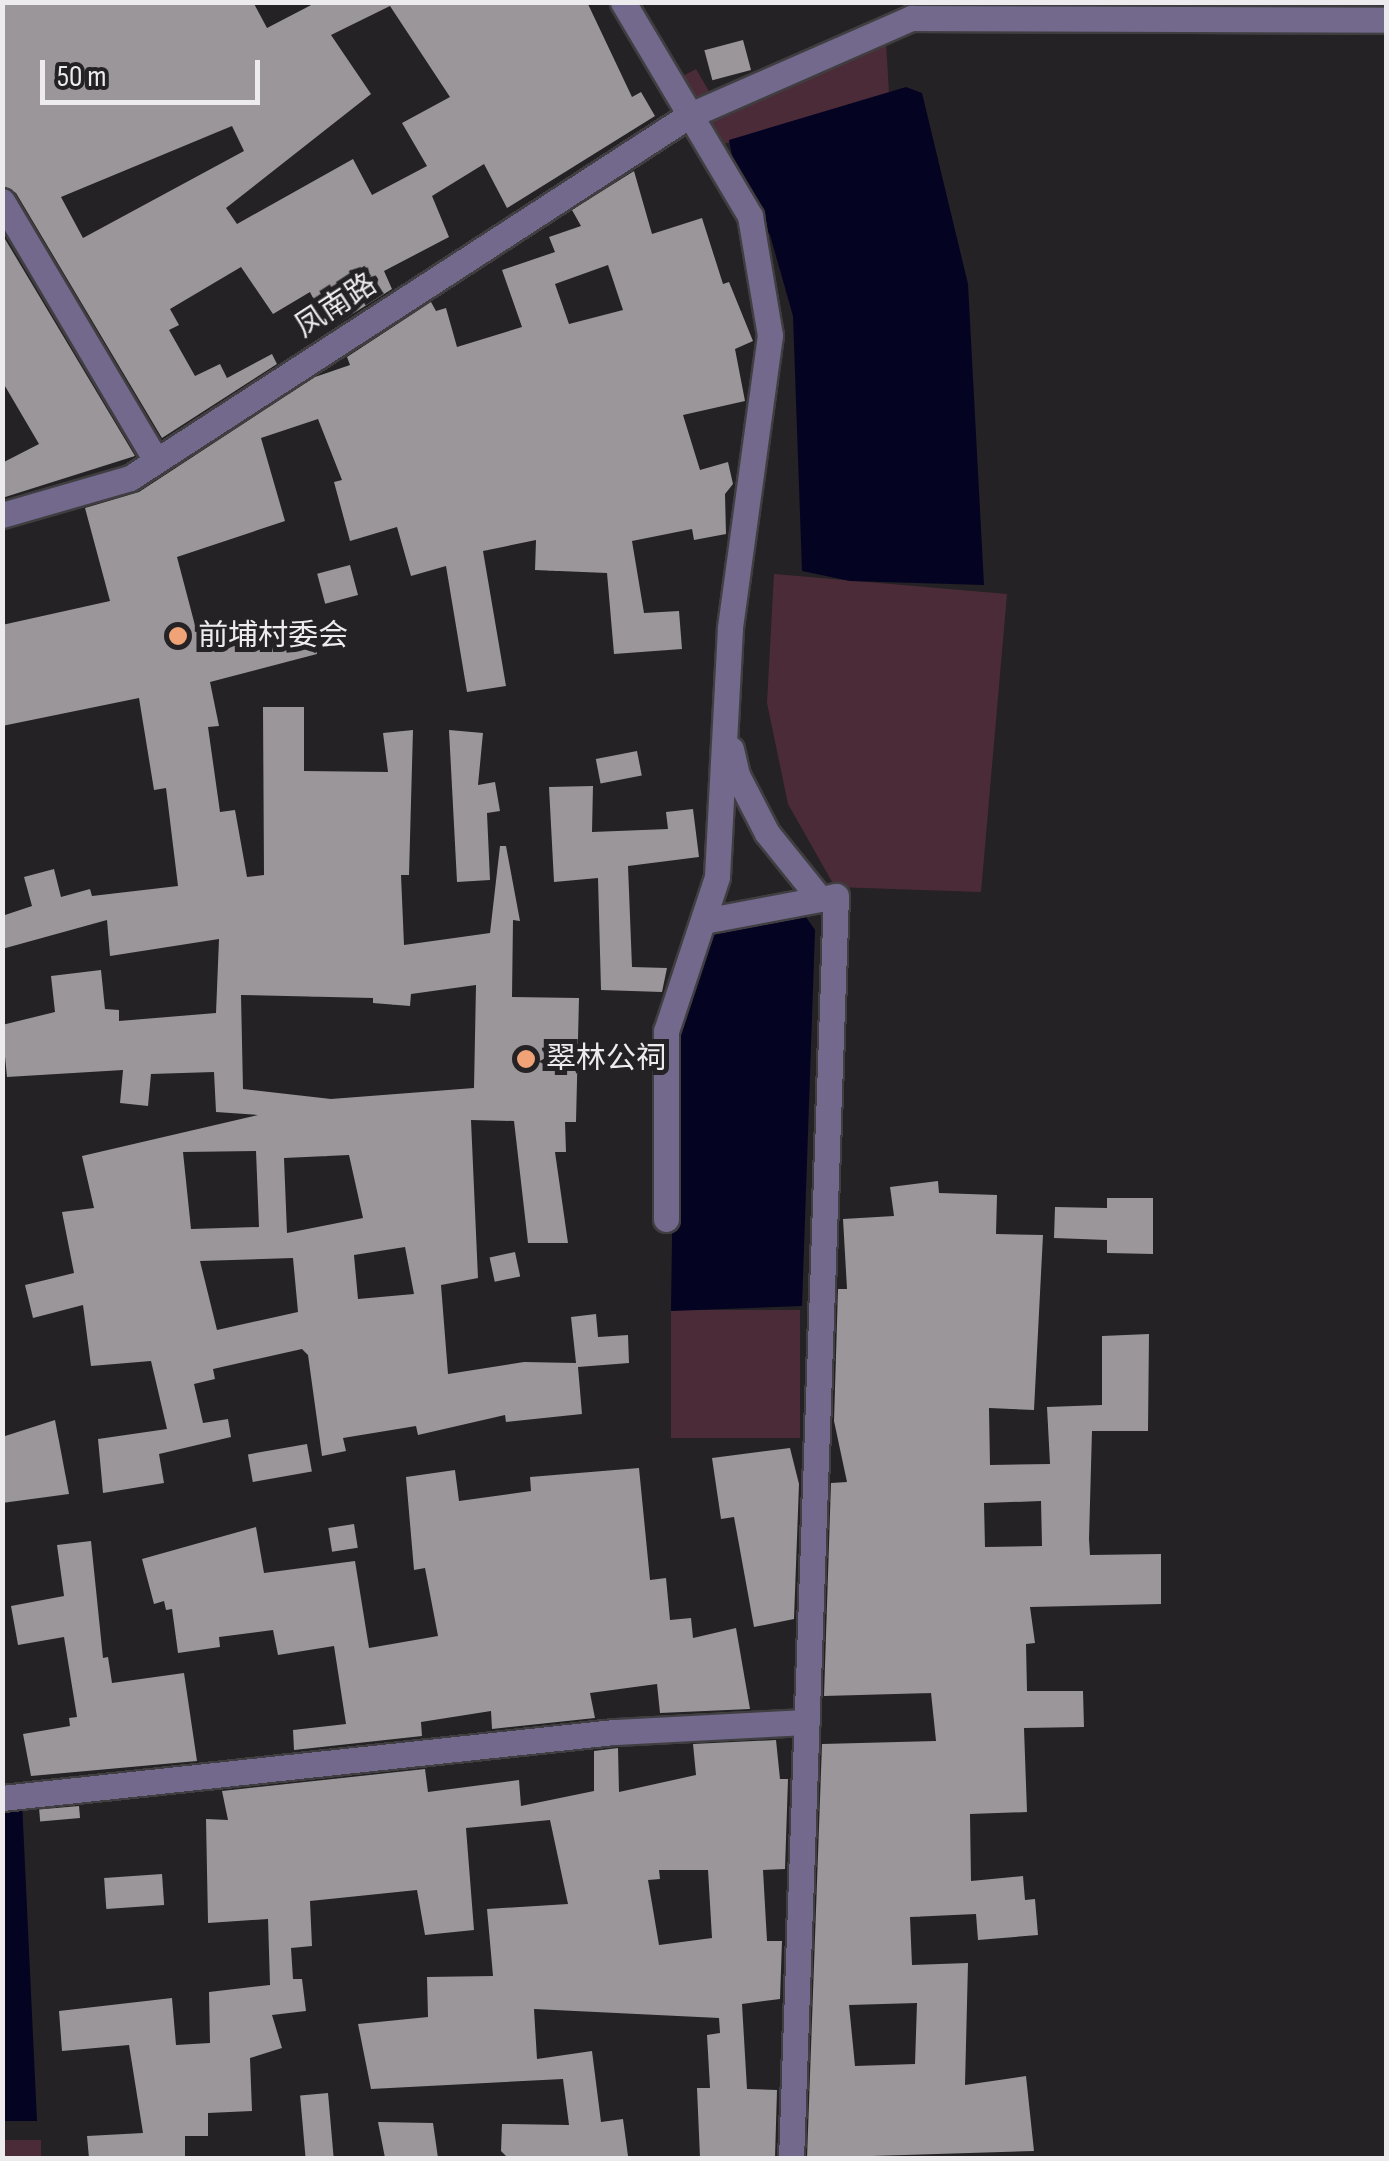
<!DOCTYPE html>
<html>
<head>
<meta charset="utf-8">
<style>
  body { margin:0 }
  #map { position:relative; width:1389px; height:2161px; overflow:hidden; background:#242225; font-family:"Sofia Sans Condensed","Noto Sans SC",sans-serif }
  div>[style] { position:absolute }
  .green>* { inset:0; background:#4c2b39; transform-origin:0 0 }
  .water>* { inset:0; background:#050322 }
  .building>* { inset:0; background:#9a9699; transform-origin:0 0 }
  .roads { filter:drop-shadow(2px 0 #403e41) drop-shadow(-2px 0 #403e41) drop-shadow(0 2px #403e41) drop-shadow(0 -2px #403e41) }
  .minor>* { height:25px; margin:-12.5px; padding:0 12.5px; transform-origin:12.5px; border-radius:12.5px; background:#72698d }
  .dots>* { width:28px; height:28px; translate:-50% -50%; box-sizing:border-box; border:5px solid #242225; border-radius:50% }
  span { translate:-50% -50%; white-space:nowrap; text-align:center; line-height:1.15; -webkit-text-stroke:10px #242225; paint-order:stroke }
  .street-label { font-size:30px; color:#edebed }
  .poi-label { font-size:30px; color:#edebed }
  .left { translate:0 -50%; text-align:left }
  .frame { position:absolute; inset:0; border:5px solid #edebed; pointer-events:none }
  .scale { position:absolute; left:40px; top:60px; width:220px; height:45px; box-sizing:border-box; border:5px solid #edebed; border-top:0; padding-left:12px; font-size:30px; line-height:35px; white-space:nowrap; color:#edebed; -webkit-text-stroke:8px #242225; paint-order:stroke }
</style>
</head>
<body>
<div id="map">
  <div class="green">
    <div style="clip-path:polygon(886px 43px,889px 93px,714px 147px,670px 83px,696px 69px,724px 117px)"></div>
    <div style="clip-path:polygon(774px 574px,1007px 594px,981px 892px,835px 887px,788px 804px,767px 703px)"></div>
    <div style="left:800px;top:1310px;width:128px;height:129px;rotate:90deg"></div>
    <div style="left:3px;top:2140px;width:38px;height:18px"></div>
  </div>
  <div class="water">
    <div style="clip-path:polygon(906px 87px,922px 93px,968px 284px,984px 585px,850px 581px,802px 571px,793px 316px,770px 235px,737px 181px,729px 140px)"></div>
    <div style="clip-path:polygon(801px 910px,815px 930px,802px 1306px,671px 1311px,675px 1032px,710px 931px)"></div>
    <div style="clip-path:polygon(22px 1802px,37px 2121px,3px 2121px,2px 1804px)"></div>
  </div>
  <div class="building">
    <div style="clip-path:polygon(evenodd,2px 2px,253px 2px,267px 28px,317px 2px,587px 2px,632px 97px,641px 92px,655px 116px,507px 208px,484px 164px,432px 196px,449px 237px,384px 271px,392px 289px,335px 325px,331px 314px,323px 318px,310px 292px,273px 314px,241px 267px,170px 309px,179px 325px,169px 330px,195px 376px,220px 364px,227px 378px,272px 354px,277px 364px,162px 438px,16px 193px,2px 185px,2px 2px,390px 6px,450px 97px,402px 123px,427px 166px,372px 195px,353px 159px,237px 224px,226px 208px,371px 94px,331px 35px,390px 6px,2px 2px,232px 126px,244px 151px,83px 238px,61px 197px,232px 126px)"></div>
    <div style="left:743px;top:40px;width:31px;height:40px;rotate:75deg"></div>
    <div style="clip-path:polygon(evenodd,634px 171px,652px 234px,702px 218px,723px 284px,729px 282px,753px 341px,735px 349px,745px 401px,683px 415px,700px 470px,728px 462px,733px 484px,725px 494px,726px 534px,694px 540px,692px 529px,632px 541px,644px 613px,679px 611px,682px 649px,614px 654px,607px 573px,535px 570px,536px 540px,483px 551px,506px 686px,467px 692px,446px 566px,411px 576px,397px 527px,350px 541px,334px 482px,342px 480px,318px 419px,261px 438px,285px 521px,177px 557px,202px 652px,278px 636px,277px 629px,310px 621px,317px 654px,210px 682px,219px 726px,208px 727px,220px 812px,235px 810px,247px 877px,264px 875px,263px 707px,304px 707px,304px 771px,388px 772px,383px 733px,413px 730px,409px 875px,401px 875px,404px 945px,490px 933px,500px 846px,506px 846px,520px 921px,513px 920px,512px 997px,579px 998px,576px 1122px,565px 1122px,566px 1152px,555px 1152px,568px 1243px,528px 1243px,514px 1121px,471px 1120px,478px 1278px,441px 1285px,448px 1374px,524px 1362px,576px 1363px,571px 1317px,596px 1314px,598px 1337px,628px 1335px,629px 1363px,578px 1367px,582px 1414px,506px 1422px,505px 1415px,418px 1435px,416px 1426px,343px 1438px,346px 1451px,322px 1456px,308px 1355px,302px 1349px,213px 1369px,215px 1379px,194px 1384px,203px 1423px,228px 1419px,231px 1437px,159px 1454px,164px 1483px,103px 1493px,98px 1439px,167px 1429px,151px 1361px,91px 1366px,83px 1305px,33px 1318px,25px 1285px,74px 1273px,62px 1212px,94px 1208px,82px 1156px,258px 1115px,216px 1112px,214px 1072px,151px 1074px,148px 1106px,120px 1103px,123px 1070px,7px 1077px,2px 1025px,55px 1012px,51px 976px,101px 970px,105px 1009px,119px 1010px,119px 1021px,216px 1013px,219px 939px,110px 956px,107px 920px,2px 949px,2px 916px,32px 906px,24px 877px,54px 869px,61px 897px,90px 889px,92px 896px,178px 886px,166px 788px,154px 790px,139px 698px,2px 726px,2px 625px,110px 601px,85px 508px,139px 492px,315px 377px,350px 365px,347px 357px,431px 302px,436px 311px,446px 308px,457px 347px,522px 327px,502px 270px,555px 252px,549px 237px,581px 226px,572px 210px,634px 171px,608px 265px,623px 310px,569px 324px,555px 284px,608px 265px,634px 171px,476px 985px,474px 1088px,331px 1099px,243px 1089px,241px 995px,373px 998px,373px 1003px,410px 1006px,411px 994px,476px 985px,634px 171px,256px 1151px,259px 1227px,191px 1229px,183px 1152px,256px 1151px,634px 171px,349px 1155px,363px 1218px,287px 1233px,284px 1158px,349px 1155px,634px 171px,405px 1247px,414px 1294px,358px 1299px,354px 1255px,405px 1247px,634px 171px,293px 1258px,298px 1312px,217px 1330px,200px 1261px,293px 1258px)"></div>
    <div style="clip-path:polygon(2px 234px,135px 456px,2px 498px,2px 463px,39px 444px,2px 381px)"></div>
    <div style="left:350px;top:565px;width:31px;height:34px;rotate:75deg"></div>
    <div style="clip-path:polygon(449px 730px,483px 733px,478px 785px,495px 782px,500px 811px,487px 813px,490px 880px,457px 882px)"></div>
    <div style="left:637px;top:751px;width:25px;height:42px;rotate:79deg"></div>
    <div style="clip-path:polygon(593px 786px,592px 832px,668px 829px,666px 812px,693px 809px,699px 857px,628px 866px,632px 967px,667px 968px,662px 992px,601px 990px,598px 878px,554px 882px,549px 787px)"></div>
    <div style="clip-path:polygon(evenodd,938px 1181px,939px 1193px,997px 1195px,996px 1234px,1043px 1235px,1034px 1410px,989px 1408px,990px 1465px,1050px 1464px,1047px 1407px,1102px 1405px,1102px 1336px,1149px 1334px,1148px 1431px,1092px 1431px,1089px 1539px,1090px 1555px,1161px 1554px,1161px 1604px,1030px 1607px,1035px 1643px,1026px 1644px,1027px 1691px,1083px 1691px,1084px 1727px,1024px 1728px,1027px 1812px,970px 1814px,971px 1881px,1023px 1876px,1025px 1900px,1035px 1899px,1038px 1935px,978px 1940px,976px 1914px,910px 1917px,912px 1965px,968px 1963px,965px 2085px,1026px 2076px,1034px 2151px,807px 2158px,822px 1744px,936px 1741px,931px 1693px,824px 1696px,831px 1483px,847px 1482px,834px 1421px,838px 1289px,847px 1289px,843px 1219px,894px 1216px,890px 1187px,938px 1181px,1041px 1501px,1042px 1546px,985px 1547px,984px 1503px,1041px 1501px,938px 1181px,917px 2003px,915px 2064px,855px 2066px,849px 2005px,917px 2003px)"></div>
    <div style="clip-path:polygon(1107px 1198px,1153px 1198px,1153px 1254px,1107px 1253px,1107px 1240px,1054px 1238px,1055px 1207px,1107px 1208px)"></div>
    <div style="left:515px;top:1252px;width:25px;height:26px;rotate:78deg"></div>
    <div style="clip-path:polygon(55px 1420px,69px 1494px,2px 1503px,2px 1437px)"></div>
    <div style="left:307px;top:1444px;width:28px;height:60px;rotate:80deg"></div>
    <div style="clip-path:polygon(790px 1448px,799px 1484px,794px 1619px,754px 1627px,734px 1517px,721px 1519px,712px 1458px)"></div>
    <div style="clip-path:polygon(639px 1468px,650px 1580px,666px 1578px,670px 1620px,691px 1618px,693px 1638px,736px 1628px,750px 1709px,660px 1713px,657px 1684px,590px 1693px,595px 1718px,492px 1729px,491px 1711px,421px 1722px,422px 1736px,294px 1750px,293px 1730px,346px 1724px,334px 1646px,278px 1655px,273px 1630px,219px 1637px,220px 1647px,178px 1653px,172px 1609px,166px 1610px,164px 1601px,154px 1604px,142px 1559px,256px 1527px,264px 1573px,355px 1561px,369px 1648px,438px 1636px,425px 1568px,414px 1570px,406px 1477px,455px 1470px,459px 1501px,531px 1491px,530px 1477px)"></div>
    <div style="left:354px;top:1524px;width:24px;height:26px;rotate:81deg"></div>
    <div style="clip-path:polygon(91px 1541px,103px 1658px,108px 1657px,112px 1683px,184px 1673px,197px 1761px,31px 1776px,23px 1734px,70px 1726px,69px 1718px,77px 1717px,64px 1637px,18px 1645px,11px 1606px,64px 1596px,57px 1545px)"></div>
    <div style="clip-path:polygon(evenodd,776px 1740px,780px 1779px,788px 1779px,785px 1869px,763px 1870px,767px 1941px,782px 1941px,780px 1999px,742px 2004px,747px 2089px,777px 2090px,775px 2158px,700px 2158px,697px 2088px,710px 2088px,707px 2035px,720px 2033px,719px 2018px,534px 2009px,537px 2059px,592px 2051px,601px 2122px,623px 2119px,628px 2156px,508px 2158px,501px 2151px,502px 2124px,569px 2125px,563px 2079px,371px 2089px,358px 2024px,428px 2017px,427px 1977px,493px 1976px,487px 1909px,568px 1904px,550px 1820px,466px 1828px,474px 1930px,425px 1935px,417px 1890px,310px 1901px,312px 1946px,291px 1948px,293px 1979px,302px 1979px,306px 2011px,272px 2015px,282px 2048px,250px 2058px,252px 2111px,208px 2113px,208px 2136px,185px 2136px,185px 2158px,89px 2158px,87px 2136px,143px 2133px,129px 2045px,62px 2051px,59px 2011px,172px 1998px,176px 2045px,210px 2043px,209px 1992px,270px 1985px,268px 1919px,208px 1923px,206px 1819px,228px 1820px,222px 1791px,425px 1769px,428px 1792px,519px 1780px,521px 1806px,594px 1791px,594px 1751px,618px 1748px,619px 1792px,696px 1775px,693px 1744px,776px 1740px,659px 1870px,708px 1870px,712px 1938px,659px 1945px,648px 1880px,660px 1879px,659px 1870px)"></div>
    <div style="left:79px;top:1806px;width:12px;height:40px;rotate:85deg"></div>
    <div style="left:162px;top:1874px;width:31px;height:58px;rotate:86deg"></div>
    <div style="left:328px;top:2093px;width:65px;height:28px;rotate:85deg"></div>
    <div style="clip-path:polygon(378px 2122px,433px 2123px,438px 2158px,385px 2158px)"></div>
  </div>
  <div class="roads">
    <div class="minor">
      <div style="left:623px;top:2px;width:249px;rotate:59.3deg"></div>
      <div style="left:750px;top:216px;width:121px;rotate:80.5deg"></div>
      <div style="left:770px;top:335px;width:296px;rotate:97.8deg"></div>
      <div style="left:730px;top:628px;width:249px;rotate:93deg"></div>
      <div style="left:717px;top:877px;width:162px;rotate:108.3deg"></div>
      <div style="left:666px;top:1031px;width:188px;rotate:90deg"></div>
      <div style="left:2px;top:201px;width:301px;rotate:59.3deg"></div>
      <div style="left:2px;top:515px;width:133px;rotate:-16.1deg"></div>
      <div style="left:130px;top:478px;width:665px;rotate:-32.97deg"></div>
      <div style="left:688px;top:116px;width:244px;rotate:-23.7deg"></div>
      <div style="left:911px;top:18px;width:475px;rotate:0.2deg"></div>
      <div style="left:731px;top:749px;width:27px;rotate:77deg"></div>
      <div style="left:737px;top:775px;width:65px;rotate:62.7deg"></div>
      <div style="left:767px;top:833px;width:78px;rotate:51.2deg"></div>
      <div style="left:704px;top:921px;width:134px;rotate:-10.7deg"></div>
      <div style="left:836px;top:896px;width:1263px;rotate:92.04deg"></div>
      <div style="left:2px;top:1798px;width:616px;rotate:-6.16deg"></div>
      <div style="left:614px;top:1732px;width:193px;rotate:-3deg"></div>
    </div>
  </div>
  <div class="dots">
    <div style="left:178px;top:636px;background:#efa377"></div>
    <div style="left:526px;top:1059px;background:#efa377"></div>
  </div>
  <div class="street-label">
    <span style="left:336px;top:306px;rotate:-33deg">凤南路</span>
  </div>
  <div class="poi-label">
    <span class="left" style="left:198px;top:636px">前埔村委会</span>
    <span class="left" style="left:546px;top:1059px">翠林公祠</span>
  </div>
  <div class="frame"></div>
  <div class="scale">50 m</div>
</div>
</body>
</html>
